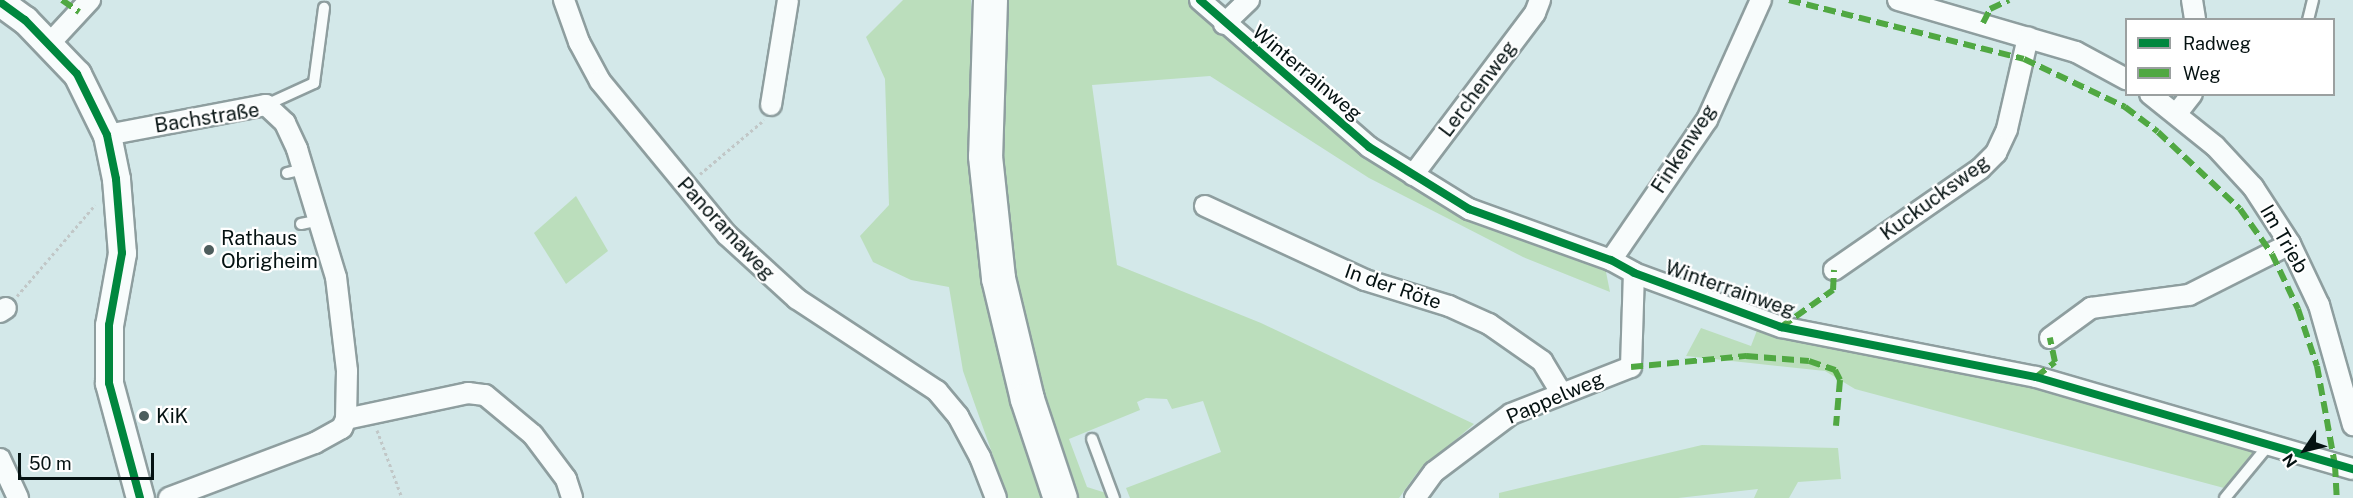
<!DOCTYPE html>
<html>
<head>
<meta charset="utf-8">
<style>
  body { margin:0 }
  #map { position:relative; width:2353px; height:498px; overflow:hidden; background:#d3e8e9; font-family:"Public Sans",sans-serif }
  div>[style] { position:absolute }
  .green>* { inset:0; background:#bbdebc }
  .path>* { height:3px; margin-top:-1.5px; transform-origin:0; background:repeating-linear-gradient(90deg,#c1c7c7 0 3px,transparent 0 6px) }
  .roads { filter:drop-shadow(2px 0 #8e9e9f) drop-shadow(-2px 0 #8e9e9f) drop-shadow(0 2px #8e9e9f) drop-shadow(0 -2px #8e9e9f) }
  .service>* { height:10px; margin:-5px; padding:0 5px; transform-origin:5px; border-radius:5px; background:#f8fcfc }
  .minor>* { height:20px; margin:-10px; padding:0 10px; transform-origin:10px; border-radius:10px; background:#f8fcfc }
  .secondary>* { height:27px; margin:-13.5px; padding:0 13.5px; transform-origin:13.5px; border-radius:13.5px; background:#f8fcfc }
  .trunk>* { height:33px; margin:-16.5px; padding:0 16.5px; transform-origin:16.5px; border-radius:16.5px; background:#f8fcfc }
  .quiet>* { height:6px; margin-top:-3px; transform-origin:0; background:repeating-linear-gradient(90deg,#50a842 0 12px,transparent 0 18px) }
  .cycleway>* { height:8px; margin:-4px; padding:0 4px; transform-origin:4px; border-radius:4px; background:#00873e }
  .dots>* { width:16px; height:16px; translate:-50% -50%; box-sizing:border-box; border:3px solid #fff; border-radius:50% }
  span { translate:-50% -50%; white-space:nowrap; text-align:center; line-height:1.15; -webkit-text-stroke:4.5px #fff; paint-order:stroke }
  .street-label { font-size:20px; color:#051212 }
  .poi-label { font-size:20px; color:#051212 }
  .left { translate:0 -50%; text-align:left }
  .legend { position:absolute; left:2125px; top:18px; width:210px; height:78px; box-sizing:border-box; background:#fff; border:2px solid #9ba0a0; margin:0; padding:8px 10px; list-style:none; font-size:18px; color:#051212 }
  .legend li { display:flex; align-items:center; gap:12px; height:30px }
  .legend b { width:30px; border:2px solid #9ba0a0 }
  .north { position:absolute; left:2275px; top:420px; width:60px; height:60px; -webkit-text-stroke:4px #fff; paint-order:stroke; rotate:235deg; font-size:16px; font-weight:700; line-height:24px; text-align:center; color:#051212 }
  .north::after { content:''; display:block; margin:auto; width:21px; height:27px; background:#051212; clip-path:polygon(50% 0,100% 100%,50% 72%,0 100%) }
  .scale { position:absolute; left:18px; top:453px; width:136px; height:27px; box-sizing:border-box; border:3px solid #051212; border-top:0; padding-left:8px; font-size:18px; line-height:21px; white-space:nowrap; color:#051212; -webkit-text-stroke:4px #fff; paint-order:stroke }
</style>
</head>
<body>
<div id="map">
  <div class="green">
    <div style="clip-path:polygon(903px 0,971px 0,971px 141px,1045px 498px,1008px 498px,963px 371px,949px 287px,911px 280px,873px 262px,860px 236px,889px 205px,885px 79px,866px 37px)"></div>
    <div style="clip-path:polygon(997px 0,1188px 0,1367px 155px,1605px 267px,1610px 292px,1523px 257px,1369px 178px,1210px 76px,1092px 85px,1117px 265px,1261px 323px,1474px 424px,1417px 473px,1399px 498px,1130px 498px,1126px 488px,1221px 452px,1203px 401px,1172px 409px,1167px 399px,1146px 398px,1137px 402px,1140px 410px,1069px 439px,1087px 487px,1106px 493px,1108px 498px,1075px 498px,1054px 441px,1029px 347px,1009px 244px,995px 149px)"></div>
    <div style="clip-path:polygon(576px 196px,608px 251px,566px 284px,534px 233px)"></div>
    <div style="clip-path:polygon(1759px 325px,2111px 400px,2258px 451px,2224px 488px,1855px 389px,1825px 371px,1686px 356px,1701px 328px,1751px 346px)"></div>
    <div style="clip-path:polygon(1702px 445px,1838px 448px,1841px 479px,1798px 482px,1789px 498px,1754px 498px,1758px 489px,1678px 498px,1499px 498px,1499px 493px)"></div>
  </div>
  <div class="path">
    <div style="left:700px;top:174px;width:84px;rotate:-40.2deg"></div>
    <div style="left:17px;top:296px;width:120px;rotate:-49.4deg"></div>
    <div style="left:377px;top:430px;width:72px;rotate:69.8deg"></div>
  </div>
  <div class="roads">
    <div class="service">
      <div style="left:2308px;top:20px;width:21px;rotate:-76deg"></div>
      <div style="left:266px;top:105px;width:53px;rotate:-24.6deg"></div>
      <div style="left:314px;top:83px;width:76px;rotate:-82.4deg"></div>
      <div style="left:287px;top:173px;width:17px;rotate:-13deg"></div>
      <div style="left:301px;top:224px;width:19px;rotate:-12deg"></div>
      <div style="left:1092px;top:439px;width:63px;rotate:69.6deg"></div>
      <div style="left:2225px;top:498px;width:66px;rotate:-50.5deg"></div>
    </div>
    <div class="minor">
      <div style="left:564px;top:0;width:45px;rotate:70.3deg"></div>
      <div style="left:579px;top:42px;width:44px;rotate:61.7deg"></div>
      <div style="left:600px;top:81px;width:200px;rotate:50.5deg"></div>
      <div style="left:727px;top:235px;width:95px;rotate:42.4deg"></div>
      <div style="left:797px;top:299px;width:168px;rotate:33.3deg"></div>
      <div style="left:937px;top:391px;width:33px;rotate:50deg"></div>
      <div style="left:958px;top:416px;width:47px;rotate:61.8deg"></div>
      <div style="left:980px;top:457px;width:44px;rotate:68.7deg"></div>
      <div style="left:1200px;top:0;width:224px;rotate:41deg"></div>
      <div style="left:1369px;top:147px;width:118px;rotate:31.8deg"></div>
      <div style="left:1469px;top:209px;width:151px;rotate:19.8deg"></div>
      <div style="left:1611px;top:260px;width:26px;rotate:29deg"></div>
      <div style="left:1634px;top:273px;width:157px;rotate:20.2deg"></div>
      <div style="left:1781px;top:327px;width:260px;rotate:11.1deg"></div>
      <div style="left:2036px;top:377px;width:330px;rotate:16.2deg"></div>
      <div style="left:1898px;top:0;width:185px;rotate:16.3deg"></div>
      <div style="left:2076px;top:52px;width:57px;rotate:28.4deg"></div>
      <div style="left:2192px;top:0;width:20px;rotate:81deg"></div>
      <div style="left:1224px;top:24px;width:35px;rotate:-44deg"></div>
      <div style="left:50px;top:43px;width:59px;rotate:-47.1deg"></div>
      <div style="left:2150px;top:94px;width:83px;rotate:38.7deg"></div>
      <div style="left:2215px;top:146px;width:56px;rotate:47.2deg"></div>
      <div style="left:2253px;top:187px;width:68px;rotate:57deg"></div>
      <div style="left:2290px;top:244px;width:68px;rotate:64.6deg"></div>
      <div style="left:2319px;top:305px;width:125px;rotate:74.2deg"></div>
      <div style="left:771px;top:105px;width:106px;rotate:-80.8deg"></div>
      <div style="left:2177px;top:113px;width:24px;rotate:-52deg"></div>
      <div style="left:107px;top:135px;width:162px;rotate:-10.7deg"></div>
      <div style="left:266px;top:105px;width:26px;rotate:43deg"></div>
      <div style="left:285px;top:123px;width:29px;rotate:65deg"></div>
      <div style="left:297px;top:149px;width:134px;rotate:73.1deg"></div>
      <div style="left:336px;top:277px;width:95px;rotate:83.3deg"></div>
      <div style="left:347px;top:371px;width:48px;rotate:91.2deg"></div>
      <div style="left:346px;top:419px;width:10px;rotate:114deg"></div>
      <div style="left:342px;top:428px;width:31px;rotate:151deg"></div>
      <div style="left:315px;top:443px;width:156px;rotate:159.4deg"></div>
      <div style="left:1413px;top:175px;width:203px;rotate:-53deg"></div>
      <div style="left:1535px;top:13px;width:14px;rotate:-69deg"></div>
      <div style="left:1205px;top:206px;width:176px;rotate:24.8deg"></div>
      <div style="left:1365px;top:280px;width:88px;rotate:17.2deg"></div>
      <div style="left:1449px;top:306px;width:44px;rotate:24.2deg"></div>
      <div style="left:1489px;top:324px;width:65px;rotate:34.9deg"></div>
      <div style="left:1542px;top:361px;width:37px;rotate:59deg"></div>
      <div style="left:1611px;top:260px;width:170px;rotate:-55.6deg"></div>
      <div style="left:1707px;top:120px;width:132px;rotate:-65.8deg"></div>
      <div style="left:1834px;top:270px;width:178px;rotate:-34.7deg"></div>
      <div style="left:1980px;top:169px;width:23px;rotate:-45deg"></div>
      <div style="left:1996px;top:153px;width:26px;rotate:-65deg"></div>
      <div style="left:2007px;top:129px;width:94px;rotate:-77.1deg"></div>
      <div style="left:0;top:312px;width:7px;rotate:-34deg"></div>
      <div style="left:2050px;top:338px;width:51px;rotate:-36.2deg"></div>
      <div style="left:2091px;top:308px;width:99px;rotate:-7.6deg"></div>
      <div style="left:2189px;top:295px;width:113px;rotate:-26.8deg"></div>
      <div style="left:346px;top:419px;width:125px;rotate:-12deg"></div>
      <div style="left:468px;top:393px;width:17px;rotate:7deg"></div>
      <div style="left:485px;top:395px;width:62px;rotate:39.8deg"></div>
      <div style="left:533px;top:435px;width:55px;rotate:53.1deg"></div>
      <div style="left:566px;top:479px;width:20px;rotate:72deg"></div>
      <div style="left:0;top:459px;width:43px;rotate:65.2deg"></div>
      <div style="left:1415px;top:498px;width:32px;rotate:-54deg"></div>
      <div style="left:1434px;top:472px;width:96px;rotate:-37deg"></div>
      <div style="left:1511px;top:414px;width:129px;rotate:-21.4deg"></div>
      <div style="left:1631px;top:367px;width:94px;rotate:-88.2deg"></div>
    </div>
    <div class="secondary">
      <div style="left:0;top:2px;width:31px;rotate:36deg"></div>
      <div style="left:25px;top:20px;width:75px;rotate:46.1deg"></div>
      <div style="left:77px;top:74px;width:68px;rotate:63.8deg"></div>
      <div style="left:107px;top:135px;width:45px;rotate:78.4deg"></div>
      <div style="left:116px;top:179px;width:74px;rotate:85.4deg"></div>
      <div style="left:122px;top:253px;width:73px;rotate:100.2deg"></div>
      <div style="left:109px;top:325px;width:58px;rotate:90deg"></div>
      <div style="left:109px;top:383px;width:119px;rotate:74.9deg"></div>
    </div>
    <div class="trunk">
      <div style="left:990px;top:0;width:156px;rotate:91.8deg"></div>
      <div style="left:985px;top:156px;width:123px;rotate:83.9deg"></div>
      <div style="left:998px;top:278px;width:124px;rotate:76.5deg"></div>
      <div style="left:1027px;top:399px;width:104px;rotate:71.6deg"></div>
    </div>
  </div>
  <div class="quiet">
    <div style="left:62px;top:0;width:21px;rotate:35deg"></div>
    <div style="left:1789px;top:0;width:242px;rotate:14.1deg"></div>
    <div style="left:2024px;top:59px;width:112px;rotate:25.4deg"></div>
    <div style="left:2125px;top:107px;width:41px;rotate:37.1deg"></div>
    <div style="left:2158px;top:132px;width:112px;rotate:43.2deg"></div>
    <div style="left:2240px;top:209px;width:55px;rotate:54.6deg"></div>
    <div style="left:2272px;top:254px;width:61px;rotate:64.7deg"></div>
    <div style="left:2298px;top:309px;width:60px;rotate:71.6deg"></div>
    <div style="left:2317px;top:366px;width:101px;rotate:79.7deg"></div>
    <div style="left:2335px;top:465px;width:33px;rotate:87deg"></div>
    <div style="left:1983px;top:23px;width:16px;rotate:-63deg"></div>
    <div style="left:1990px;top:9px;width:21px;rotate:-25deg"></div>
    <div style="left:1781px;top:327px;width:64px;rotate:-35.4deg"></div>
    <div style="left:1833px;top:290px;width:20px;rotate:-87deg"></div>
    <div style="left:1631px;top:367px;width:116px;rotate:-5.5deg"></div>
    <div style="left:1746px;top:356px;width:63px;rotate:4.5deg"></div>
    <div style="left:1809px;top:361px;width:28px;rotate:19deg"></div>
    <div style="left:1835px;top:370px;width:11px;rotate:63deg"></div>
    <div style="left:1840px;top:380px;width:46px;rotate:95deg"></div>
    <div style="left:2036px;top:377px;width:24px;rotate:-38deg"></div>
    <div style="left:2055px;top:362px;width:25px;rotate:-102deg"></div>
  </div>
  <div class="cycleway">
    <div style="left:1200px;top:0;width:224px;rotate:41deg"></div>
    <div style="left:1369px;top:147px;width:118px;rotate:31.8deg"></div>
    <div style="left:1469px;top:209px;width:151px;rotate:19.8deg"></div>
    <div style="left:1611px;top:260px;width:26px;rotate:29deg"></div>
    <div style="left:1634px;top:273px;width:157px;rotate:20.2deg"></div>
    <div style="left:1781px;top:327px;width:260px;rotate:11.1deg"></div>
    <div style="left:2036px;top:377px;width:330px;rotate:16.2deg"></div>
    <div style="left:0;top:2px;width:31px;rotate:36deg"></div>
    <div style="left:25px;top:20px;width:75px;rotate:46.1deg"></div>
    <div style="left:77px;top:74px;width:68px;rotate:63.8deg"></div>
    <div style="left:107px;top:135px;width:45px;rotate:78.4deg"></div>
    <div style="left:116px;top:179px;width:74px;rotate:85.4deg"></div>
    <div style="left:122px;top:253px;width:73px;rotate:100.2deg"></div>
    <div style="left:109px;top:325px;width:58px;rotate:90deg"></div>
    <div style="left:109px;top:383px;width:119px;rotate:74.9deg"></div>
  </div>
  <div class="dots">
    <div style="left:209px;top:250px;background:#4d5d5d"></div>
    <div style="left:144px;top:416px;background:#4d5d5d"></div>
  </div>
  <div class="street-label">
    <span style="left:1307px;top:73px;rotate:40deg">Winterrainweg</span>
    <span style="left:1478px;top:89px;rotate:-53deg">Lerchenweg</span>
    <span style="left:207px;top:118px;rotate:-9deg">Bachstraße</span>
    <span style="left:1684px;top:149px;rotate:-57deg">Finkenweg</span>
    <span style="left:1935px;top:198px;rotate:-36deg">Kuckucksweg</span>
    <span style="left:726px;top:229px;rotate:47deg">Panoramaweg</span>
    <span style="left:2284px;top:239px;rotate:60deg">Im Trieb</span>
    <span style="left:1393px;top:287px;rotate:19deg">In der Röte</span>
    <span style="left:1730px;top:289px;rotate:19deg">Winterrainweg</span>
    <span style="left:1555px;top:398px;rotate:-23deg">Pappelweg</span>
  </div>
  <div class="poi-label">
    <span class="left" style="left:221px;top:250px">Rathaus<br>Obrigheim</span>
    <span class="left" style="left:156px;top:416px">KiK</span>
  </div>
  <ul class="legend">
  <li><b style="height:8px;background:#00873e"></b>Radweg</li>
  <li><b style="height:8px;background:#50a842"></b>Weg</li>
  </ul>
  <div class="north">N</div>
  <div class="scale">50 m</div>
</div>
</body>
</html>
